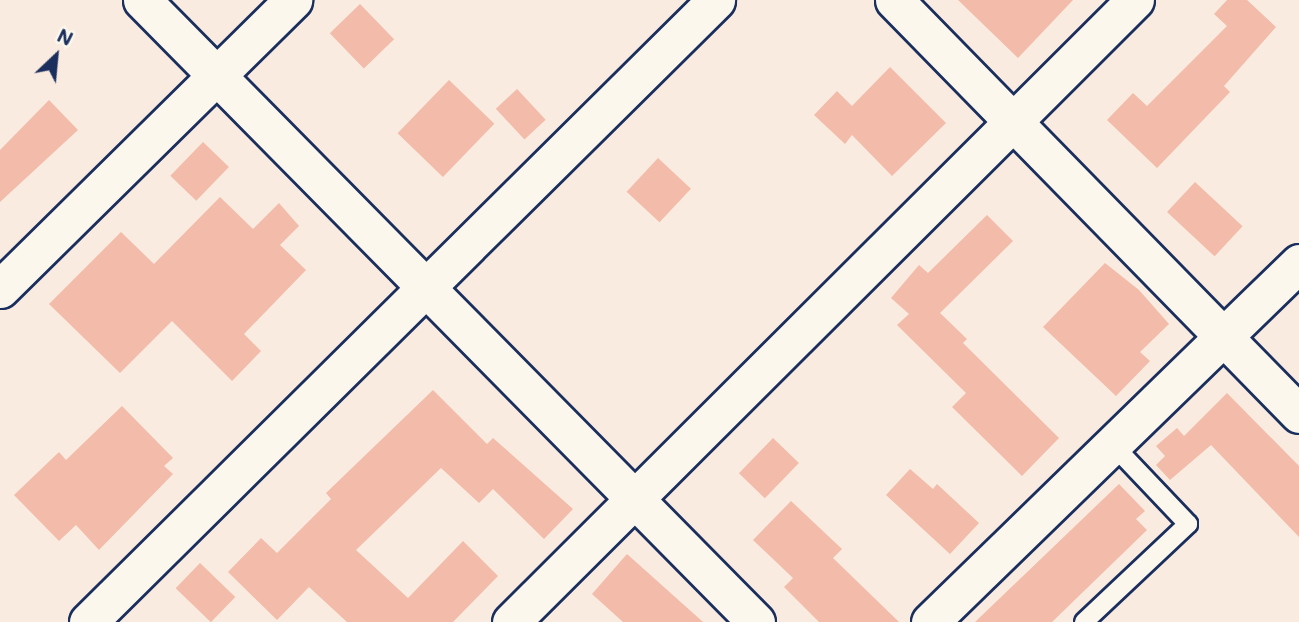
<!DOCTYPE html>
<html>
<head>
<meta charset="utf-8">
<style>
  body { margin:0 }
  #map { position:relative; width:1299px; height:622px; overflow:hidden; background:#f9ebdf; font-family:Mali,sans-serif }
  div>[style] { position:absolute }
  .building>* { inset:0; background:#f3bba9; transform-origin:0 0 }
  .roads { filter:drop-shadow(2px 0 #1b2f5e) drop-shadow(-2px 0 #1b2f5e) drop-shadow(0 2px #1b2f5e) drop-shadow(0 -2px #1b2f5e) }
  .service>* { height:18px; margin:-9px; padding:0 9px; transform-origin:9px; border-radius:9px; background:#fbf7ec }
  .minor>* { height:37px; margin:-18.5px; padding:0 18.5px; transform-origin:18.5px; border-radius:18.5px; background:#fbf7ec }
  span { translate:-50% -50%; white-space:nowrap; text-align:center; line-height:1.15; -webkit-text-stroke:5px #fbf7ec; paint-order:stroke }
  .north { position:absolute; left:21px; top:21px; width:70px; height:70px; -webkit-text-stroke:5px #fbf7ec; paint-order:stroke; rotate:26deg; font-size:19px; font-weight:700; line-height:28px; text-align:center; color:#1b2f5e }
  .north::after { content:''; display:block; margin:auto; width:24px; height:32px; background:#1b2f5e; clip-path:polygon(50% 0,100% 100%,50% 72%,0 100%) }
</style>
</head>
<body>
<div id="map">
  <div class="building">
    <div style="clip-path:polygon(958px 0,1073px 0,1018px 58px)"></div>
    <div style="clip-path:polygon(1227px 0,1247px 0,1276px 27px,1224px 86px,1230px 92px,1157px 168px,1107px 120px,1133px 93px,1147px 106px,1227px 26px,1214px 14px)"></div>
    <div style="left:360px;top:4px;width:49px;height:42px;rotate:46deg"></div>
    <div style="clip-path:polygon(890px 67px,946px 123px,892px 176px,852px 135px,845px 144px,814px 115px,837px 91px,852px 106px)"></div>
    <div style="left:449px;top:80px;width:63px;height:74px;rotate:44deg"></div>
    <div style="left:517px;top:89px;width:42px;height:29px;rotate:47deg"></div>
    <div style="clip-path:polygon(49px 100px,78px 130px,0 202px,0 150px)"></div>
    <div style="left:203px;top:142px;width:36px;height:47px;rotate:44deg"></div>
    <div style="left:658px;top:158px;width:45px;height:46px;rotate:43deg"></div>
    <div style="left:1195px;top:182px;width:65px;height:41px;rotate:43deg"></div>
    <div style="clip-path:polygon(220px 197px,253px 229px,279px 203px,299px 226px,280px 245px,306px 270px,244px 334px,261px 351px,232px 381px,172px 321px,120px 373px,49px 304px,121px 232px,154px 264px)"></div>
    <div style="clip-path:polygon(987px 215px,1013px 241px,940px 313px,967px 339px,963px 343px,1059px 438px,1022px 476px,952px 407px,966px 393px,897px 325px,909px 314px,891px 298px,919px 265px,928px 273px)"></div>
    <div style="clip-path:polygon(1105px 263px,1139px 290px,1169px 324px,1140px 352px,1150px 361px,1116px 396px,1043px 327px)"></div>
    <div style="clip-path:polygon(433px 390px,487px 444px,493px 438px,573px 509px,544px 539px,493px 489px,479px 503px,441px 468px,356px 550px,408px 598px,463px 541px,498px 576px,453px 622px,347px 622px,309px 587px,277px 620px,228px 572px,261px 538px,277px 553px,331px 499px,326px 493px)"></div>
    <div style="clip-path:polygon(1227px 393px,1299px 466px,1299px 537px,1211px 445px,1170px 480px,1156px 465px,1165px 456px,1156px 446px,1177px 428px,1184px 436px)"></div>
    <div style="clip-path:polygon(122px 406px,173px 458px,164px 466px,173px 474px,99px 550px,76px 525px,59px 541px,14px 495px,59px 452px,66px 460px)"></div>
    <div style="left:773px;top:438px;width:36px;height:49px;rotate:44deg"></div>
    <div style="clip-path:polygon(910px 469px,933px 489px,937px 484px,979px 523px,950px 554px,886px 495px)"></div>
    <div style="clip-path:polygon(1119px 484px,1145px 511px,1136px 519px,1147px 530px,1052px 622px,975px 622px)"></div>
    <div style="clip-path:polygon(791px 501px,842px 549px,833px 558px,899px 622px,819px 622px,784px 587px,793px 578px,753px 540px)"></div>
    <div style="clip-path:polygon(627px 554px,703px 622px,623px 622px,592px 594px)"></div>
    <div style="left:200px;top:563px;width:49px;height:35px;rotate:44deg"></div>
  </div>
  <div class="roads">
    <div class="service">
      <div style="left:1084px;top:622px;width:143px;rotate:-43.3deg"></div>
      <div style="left:1188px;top:524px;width:109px;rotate:-133.5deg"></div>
    </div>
    <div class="minor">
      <div style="left:142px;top:0;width:874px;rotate:45.37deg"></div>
      <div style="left:894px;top:0;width:579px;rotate:45.63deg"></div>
      <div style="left:0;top:289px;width:412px;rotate:-44.6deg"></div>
      <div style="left:88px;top:622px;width:884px;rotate:-44.72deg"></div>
      <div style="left:511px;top:622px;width:881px;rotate:-44.91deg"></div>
      <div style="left:930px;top:622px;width:515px;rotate:-44.21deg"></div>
    </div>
  </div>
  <div class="north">N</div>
</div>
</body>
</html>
